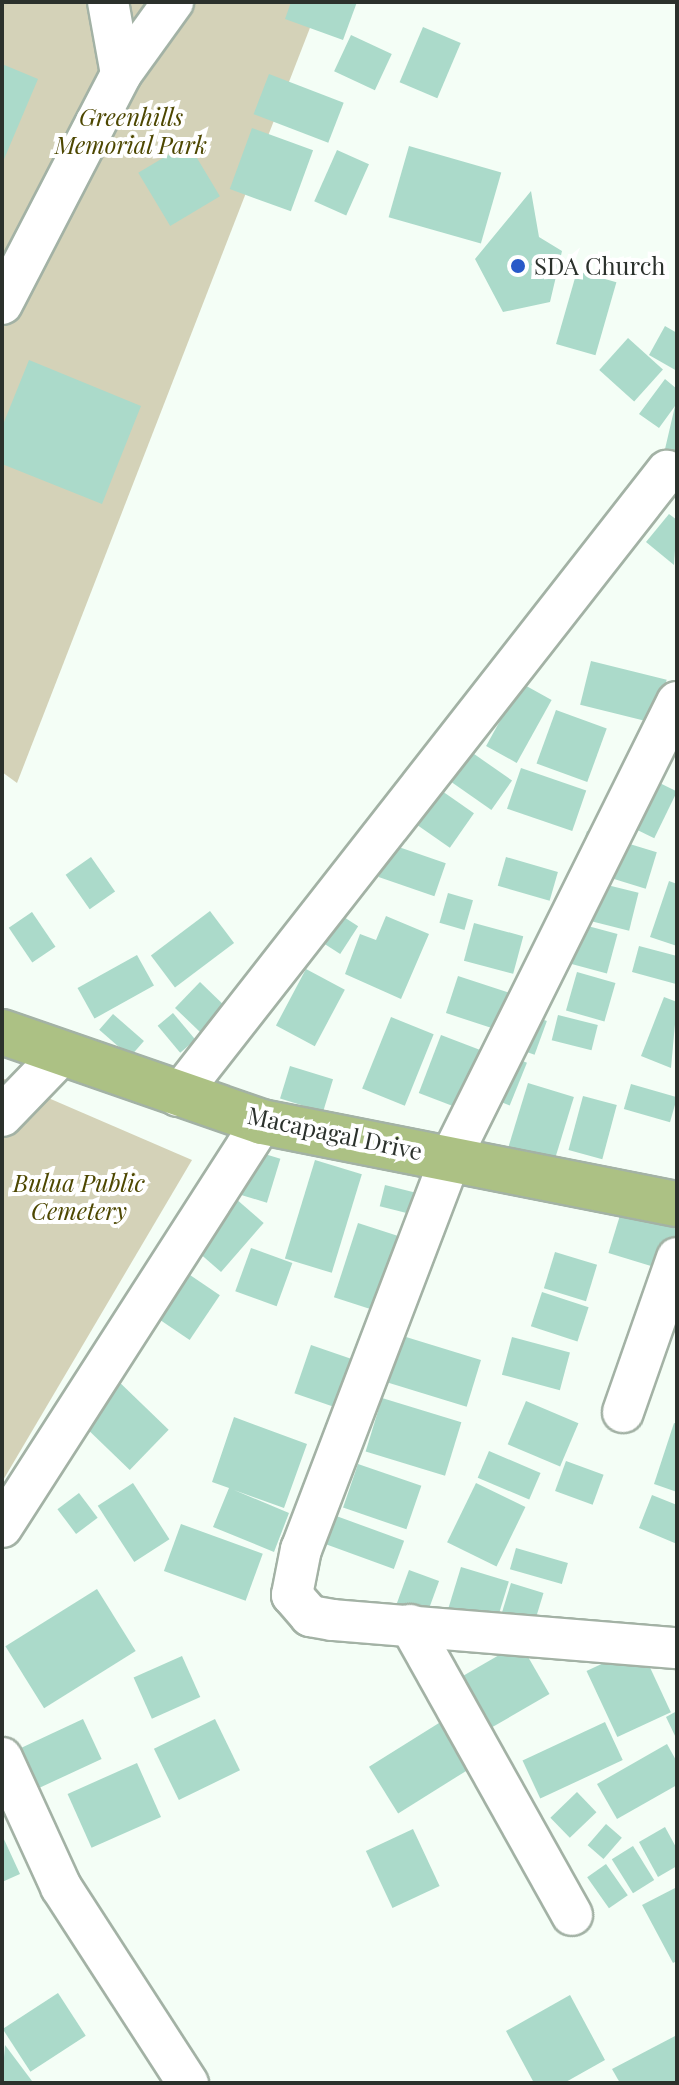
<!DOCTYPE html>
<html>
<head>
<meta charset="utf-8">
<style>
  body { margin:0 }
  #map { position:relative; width:679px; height:2085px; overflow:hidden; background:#f4fef6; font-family:"Playfair Display",serif }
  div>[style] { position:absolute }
  .green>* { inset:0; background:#d4d2b8 }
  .building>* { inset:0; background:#abdaca; transform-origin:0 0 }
  .roads { filter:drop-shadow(2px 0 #a3b2a5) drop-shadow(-2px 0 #a3b2a5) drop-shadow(0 2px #a3b2a5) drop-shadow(0 -2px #a3b2a5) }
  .minor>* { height:40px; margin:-20px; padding:0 20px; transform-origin:20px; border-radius:20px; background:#fff }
  .major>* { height:44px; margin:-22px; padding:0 22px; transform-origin:22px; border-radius:22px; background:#acc184 }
  .dots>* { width:22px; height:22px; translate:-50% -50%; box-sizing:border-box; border:4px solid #fff; border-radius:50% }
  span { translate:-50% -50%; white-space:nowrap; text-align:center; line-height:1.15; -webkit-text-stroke:8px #fff; paint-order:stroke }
  .park-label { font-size:24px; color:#4d4700; font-style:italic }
  .poi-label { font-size:24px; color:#2b312c }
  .left { translate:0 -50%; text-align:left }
  .street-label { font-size:24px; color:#2b312c }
  .frame { position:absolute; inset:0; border:4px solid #2b312c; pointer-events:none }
</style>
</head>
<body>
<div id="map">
  <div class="green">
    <div style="clip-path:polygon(2px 2px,320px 2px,17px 783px,2px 772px)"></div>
    <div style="clip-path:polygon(2px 1078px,192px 1160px,2px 1482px)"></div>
  </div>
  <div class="building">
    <div style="clip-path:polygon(291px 2px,357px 2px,343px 40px,285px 19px)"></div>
    <div style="left:423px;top:27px;width:41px;height:60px;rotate:23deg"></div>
    <div style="left:351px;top:35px;width:45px;height:40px;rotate:25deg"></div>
    <div style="clip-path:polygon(2px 64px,38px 79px,2px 164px)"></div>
    <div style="left:269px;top:74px;width:80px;height:43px;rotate:21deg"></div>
    <div style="left:252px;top:128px;width:65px;height:65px;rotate:20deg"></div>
    <div style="left:188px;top:143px;width:62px;height:58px;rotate:59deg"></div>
    <div style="left:409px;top:146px;width:96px;height:74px;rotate:16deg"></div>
    <div style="left:337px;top:150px;width:35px;height:56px;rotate:24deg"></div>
    <div style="clip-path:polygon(531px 191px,539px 237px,562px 251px,550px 302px,503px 312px,475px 259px)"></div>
    <div style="left:577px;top:271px;width:41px;height:76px;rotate:16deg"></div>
    <div style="clip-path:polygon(665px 326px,677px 333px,677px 371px,649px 355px)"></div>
    <div style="left:628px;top:338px;width:47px;height:43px;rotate:42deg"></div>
    <div style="clip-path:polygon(29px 360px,141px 406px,102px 504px,2px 464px,2px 427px)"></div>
    <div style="clip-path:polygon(665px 379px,677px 389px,677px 465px,662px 462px,675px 406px,659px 428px,639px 414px)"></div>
    <div style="clip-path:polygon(669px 514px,677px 520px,674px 565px,646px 542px)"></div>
    <div style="left:591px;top:661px;width:78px;height:45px;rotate:14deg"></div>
    <div style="left:521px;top:683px;width:35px;height:72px;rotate:29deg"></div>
    <div style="left:556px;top:710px;width:54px;height:57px;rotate:20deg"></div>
    <div style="left:467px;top:749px;width:55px;height:36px;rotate:35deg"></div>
    <div style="left:521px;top:768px;width:69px;height:43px;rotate:19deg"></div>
    <div style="left:633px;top:770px;width:49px;height:52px;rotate:26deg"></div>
    <div style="left:442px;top:791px;width:39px;height:42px;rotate:35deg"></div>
    <div style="left:587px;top:831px;width:73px;height:38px;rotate:17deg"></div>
    <div style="left:390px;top:844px;width:59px;height:35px;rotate:19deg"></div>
    <div style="left:91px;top:857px;width:42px;height:31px;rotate:55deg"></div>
    <div style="left:506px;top:857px;width:54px;height:30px;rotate:16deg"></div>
    <div style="left:591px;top:881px;width:49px;height:39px;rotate:14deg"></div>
    <div style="clip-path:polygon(669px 881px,677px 884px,677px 946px,650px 937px)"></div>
    <div style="left:448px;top:893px;width:26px;height:31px;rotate:16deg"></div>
    <div style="left:333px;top:910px;width:30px;height:33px;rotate:33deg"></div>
    <div style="left:210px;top:911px;width:40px;height:74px;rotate:53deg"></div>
    <div style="left:32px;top:912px;width:42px;height:28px;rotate:56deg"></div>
    <div style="left:547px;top:915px;width:73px;height:41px;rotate:15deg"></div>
    <div style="clip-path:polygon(386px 916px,429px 934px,401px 999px,345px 974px,360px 934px,376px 940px)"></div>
    <div style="left:474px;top:923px;width:51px;height:39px;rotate:15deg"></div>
    <div style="clip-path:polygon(639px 946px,677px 956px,676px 984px,632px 972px)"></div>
    <div style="left:137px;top:955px;width:35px;height:68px;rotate:61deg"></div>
    <div style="left:306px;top:969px;width:44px;height:64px;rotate:28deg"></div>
    <div style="left:577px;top:972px;width:40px;height:40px;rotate:16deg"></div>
    <div style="left:458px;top:976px;width:57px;height:39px;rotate:18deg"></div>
    <div style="left:200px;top:982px;width:37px;height:36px;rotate:44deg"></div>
    <div style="clip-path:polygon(664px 997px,677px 1002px,671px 1068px,641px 1056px)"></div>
    <div style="left:514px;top:1009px;width:35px;height:36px;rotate:20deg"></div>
    <div style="left:173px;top:1013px;width:35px;height:20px;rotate:50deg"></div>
    <div style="left:113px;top:1014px;width:41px;height:21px;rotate:41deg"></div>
    <div style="left:558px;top:1015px;width:41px;height:26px;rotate:14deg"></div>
    <div style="left:391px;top:1017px;width:46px;height:77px;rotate:22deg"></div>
    <div style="left:441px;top:1035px;width:42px;height:62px;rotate:21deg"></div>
    <div style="left:488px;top:1047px;width:42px;height:46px;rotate:22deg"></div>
    <div style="left:290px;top:1066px;width:45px;height:34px;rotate:17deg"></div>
    <div style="left:528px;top:1083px;width:48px;height:67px;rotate:17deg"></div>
    <div style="left:631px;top:1084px;width:48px;height:26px;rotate:16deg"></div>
    <div style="left:583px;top:1096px;width:35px;height:56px;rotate:15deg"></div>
    <div style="left:245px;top:1148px;width:37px;height:46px;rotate:17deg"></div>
    <div style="left:315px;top:1160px;width:49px;height:103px;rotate:17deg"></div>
    <div style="left:385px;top:1185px;width:38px;height:22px;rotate:14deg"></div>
    <div style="left:235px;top:1198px;width:38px;height:65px;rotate:41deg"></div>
    <div style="left:621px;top:1212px;width:59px;height:43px;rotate:17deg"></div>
    <div style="left:358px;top:1223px;width:52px;height:78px;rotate:18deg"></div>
    <div style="left:251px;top:1248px;width:44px;height:46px;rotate:20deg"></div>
    <div style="left:555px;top:1252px;width:44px;height:38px;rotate:17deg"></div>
    <div style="left:190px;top:1275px;width:36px;height:54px;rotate:34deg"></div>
    <div style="left:542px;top:1292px;width:49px;height:36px;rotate:18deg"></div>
    <div style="left:393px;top:1333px;width:92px;height:49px;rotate:17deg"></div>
    <div style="left:512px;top:1337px;width:60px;height:39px;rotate:15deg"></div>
    <div style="left:311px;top:1345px;width:50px;height:51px;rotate:19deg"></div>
    <div style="left:114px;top:1377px;width:76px;height:56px;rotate:44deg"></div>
    <div style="left:382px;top:1398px;width:83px;height:56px;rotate:17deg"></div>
    <div style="left:526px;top:1401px;width:57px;height:47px;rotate:23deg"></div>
    <div style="clip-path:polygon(234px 1417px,307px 1444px,284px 1508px,234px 1490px,289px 1513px,274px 1552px,213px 1527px,229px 1488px,212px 1482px)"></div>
    <div style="clip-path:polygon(674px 1423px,677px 1424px,677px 1492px,654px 1484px)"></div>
    <div style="left:489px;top:1451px;width:56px;height:29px;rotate:23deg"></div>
    <div style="left:566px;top:1461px;width:40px;height:32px;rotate:20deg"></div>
    <div style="left:358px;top:1464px;width:67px;height:46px;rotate:19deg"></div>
    <div style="left:133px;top:1483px;width:67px;height:42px;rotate:57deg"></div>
    <div style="left:476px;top:1483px;width:55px;height:66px;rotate:26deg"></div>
    <div style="left:79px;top:1493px;width:31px;height:27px;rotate:53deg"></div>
    <div style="clip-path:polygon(652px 1495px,677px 1505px,677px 1544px,639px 1528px)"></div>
    <div style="left:328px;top:1513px;width:81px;height:30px;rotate:20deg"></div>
    <div style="left:181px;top:1524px;width:87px;height:50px;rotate:20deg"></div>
    <div style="left:516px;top:1548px;width:54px;height:22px;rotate:16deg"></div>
    <div style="left:461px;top:1567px;width:50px;height:47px;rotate:17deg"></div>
    <div style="left:409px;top:1570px;width:32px;height:45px;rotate:20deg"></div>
    <div style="left:511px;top:1583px;width:34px;height:39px;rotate:17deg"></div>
    <div style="left:97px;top:1589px;width:73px;height:108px;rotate:58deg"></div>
    <div style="left:520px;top:1643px;width:59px;height:78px;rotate:60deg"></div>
    <div style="left:640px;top:1646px;width:73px;height:59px;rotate:65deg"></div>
    <div style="left:182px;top:1656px;width:45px;height:53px;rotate:66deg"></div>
    <div style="clip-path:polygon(677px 1711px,677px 1740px,666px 1717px)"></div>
    <div style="left:447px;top:1718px;width:55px;height:92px;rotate:58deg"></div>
    <div style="left:83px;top:1719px;width:44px;height:75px;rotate:65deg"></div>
    <div style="left:215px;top:1719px;width:57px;height:68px;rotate:64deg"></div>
    <div style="left:605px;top:1722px;width:42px;height:91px;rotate:65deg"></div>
    <div style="clip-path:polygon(667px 1744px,677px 1762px,677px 1785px,617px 1819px,597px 1784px)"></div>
    <div style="left:137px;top:1763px;width:59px;height:76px;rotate:66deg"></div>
    <div style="left:577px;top:1792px;width:28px;height:37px;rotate:46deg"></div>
    <div style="left:606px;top:1824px;width:21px;height:28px;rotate:41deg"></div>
    <div style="clip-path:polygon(665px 1827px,677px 1849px,677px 1866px,658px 1877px,639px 1842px)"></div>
    <div style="left:413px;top:1829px;width:63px;height:52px;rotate:65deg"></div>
    <div style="clip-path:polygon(2px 1835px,20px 1874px,2px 1882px)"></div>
    <div style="left:633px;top:1846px;width:40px;height:25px;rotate:58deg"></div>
    <div style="left:606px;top:1864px;width:38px;height:23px;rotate:55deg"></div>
    <div style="clip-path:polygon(677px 1887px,677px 1961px,673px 1963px,642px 1905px)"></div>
    <div style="left:58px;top:1993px;width:51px;height:66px;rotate:57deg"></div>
    <div style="clip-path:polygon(570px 1995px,605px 2060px,564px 2083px,534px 2083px,506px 2031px)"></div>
    <div style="clip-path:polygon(677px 2035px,677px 2083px,620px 2083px,612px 2069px)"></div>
    <div style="clip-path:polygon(5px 2045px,32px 2081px,30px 2083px,2px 2083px)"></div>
  </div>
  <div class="roads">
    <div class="minor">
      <div style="left:121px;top:74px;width:89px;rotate:-54.2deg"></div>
      <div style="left:2px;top:304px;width:259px;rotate:-62.6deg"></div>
      <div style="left:121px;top:74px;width:73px;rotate:-100.2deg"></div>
      <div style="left:677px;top:702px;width:508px;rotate:116.41deg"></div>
      <div style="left:451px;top:1157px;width:420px;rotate:110.9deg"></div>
      <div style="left:301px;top:1549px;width:47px;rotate:101.1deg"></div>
      <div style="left:292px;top:1595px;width:28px;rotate:49deg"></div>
      <div style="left:310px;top:1616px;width:23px;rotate:10deg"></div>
      <div style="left:333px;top:1620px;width:345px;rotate:4.7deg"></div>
      <div style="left:178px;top:1096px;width:794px;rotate:-51.96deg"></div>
      <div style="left:2px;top:1116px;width:82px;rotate:-46deg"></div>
      <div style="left:623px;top:1412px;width:163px;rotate:-70.7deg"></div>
      <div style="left:2px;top:1527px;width:481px;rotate:-57.3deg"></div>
      <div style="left:410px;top:1625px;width:332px;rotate:60.8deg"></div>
      <div style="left:2px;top:1758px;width:142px;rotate:65.4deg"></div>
      <div style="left:61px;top:1887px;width:234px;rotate:57.1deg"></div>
    </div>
    <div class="major">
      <div style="left:2px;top:1032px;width:275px;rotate:19.1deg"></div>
      <div style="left:262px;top:1122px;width:423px;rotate:11.2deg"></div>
    </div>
  </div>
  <div class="dots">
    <div style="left:518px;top:266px;background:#2959c8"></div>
  </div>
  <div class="park-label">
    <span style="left:131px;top:131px">Greenhills<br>Memorial Park</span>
    <span style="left:79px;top:1197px">Bulua Public<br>Cemetery</span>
  </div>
  <div class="poi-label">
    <span class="left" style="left:534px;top:266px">SDA Church</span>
  </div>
  <div class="street-label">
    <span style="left:335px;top:1133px;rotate:12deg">Macapagal Drive</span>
  </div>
  <div class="frame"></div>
</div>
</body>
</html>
